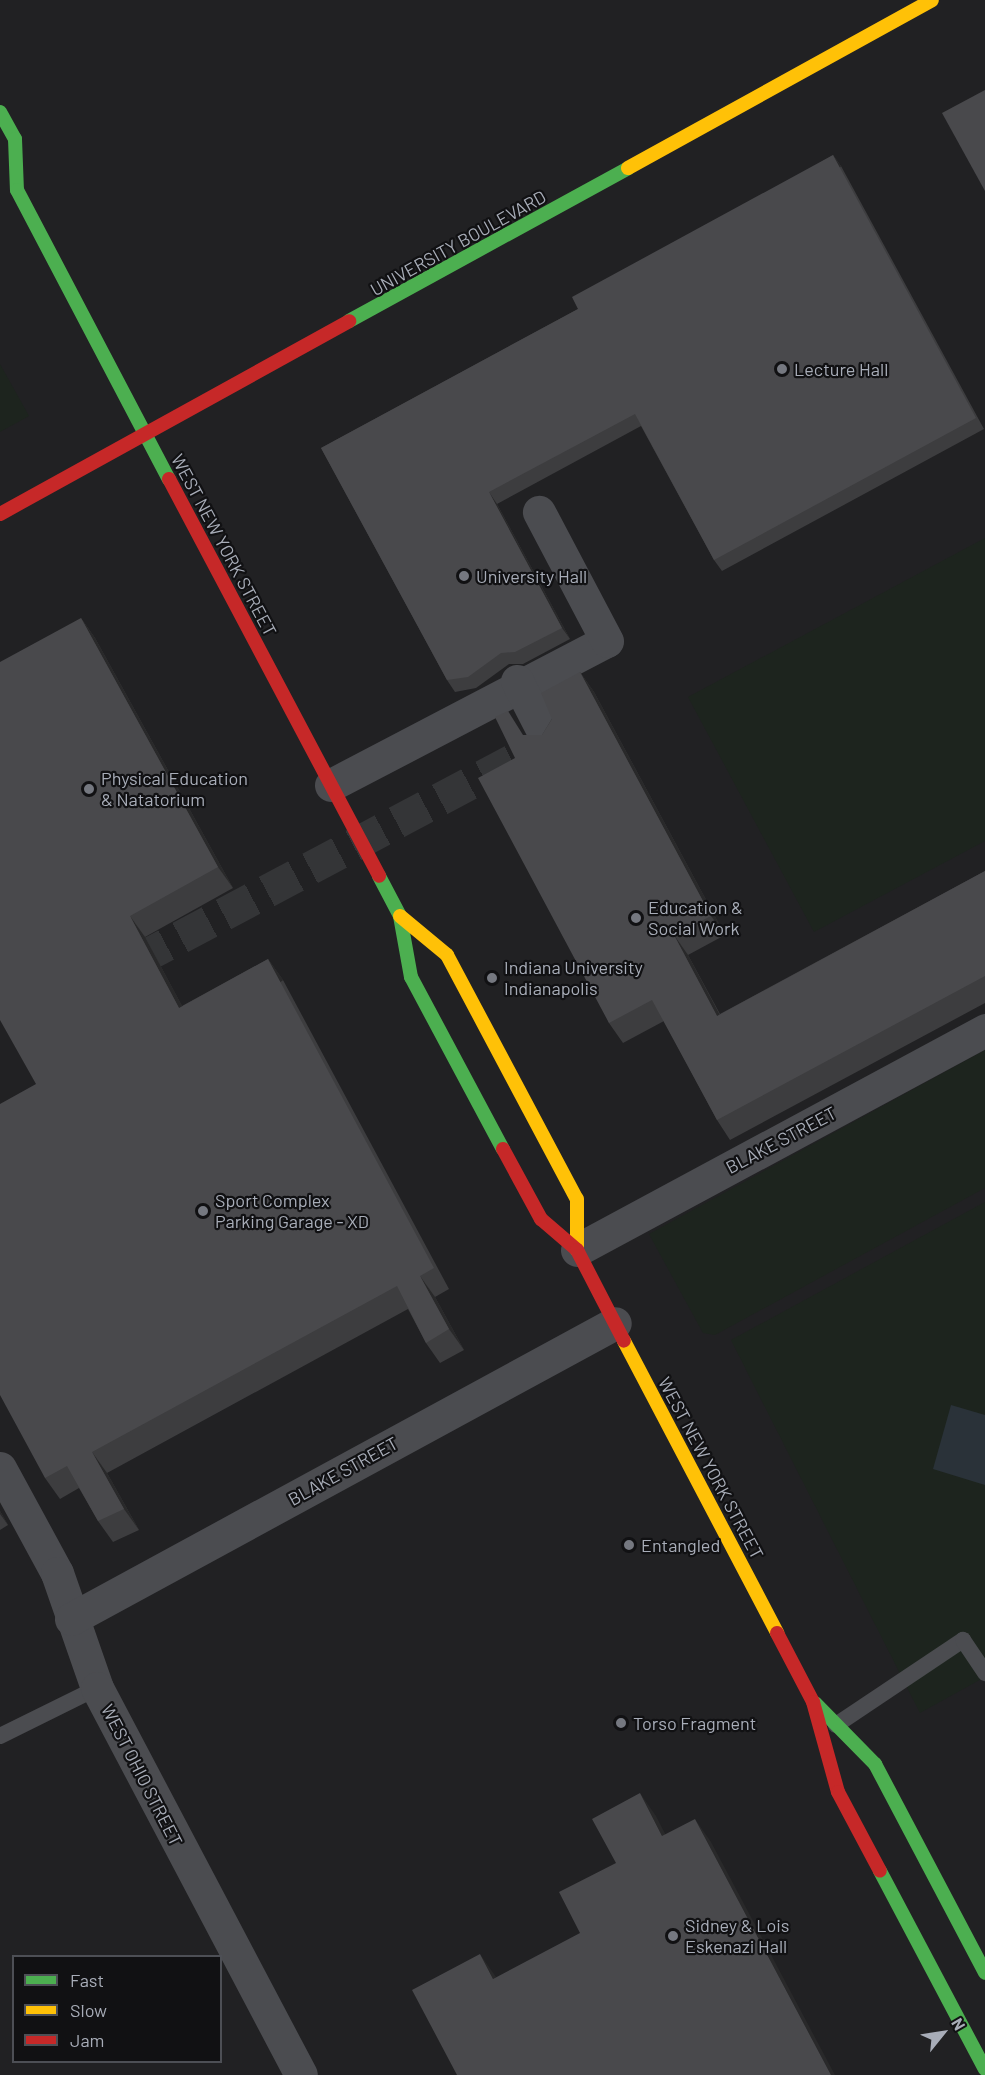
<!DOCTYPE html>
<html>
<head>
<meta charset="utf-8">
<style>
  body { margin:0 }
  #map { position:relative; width:985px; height:2075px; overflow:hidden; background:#171717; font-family:Barlow,sans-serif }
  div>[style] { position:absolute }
  .built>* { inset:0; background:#212123 }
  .green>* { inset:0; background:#1d241e }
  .water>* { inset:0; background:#2a3239 }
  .street-tunnel>* { height:33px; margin-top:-16.5px; transform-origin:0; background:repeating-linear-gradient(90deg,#343537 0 33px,transparent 0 49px) }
  .lane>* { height:16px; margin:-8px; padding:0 8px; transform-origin:8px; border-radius:8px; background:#4b4c50 }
  .street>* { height:33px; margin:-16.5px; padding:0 16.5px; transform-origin:16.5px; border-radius:16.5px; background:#4b4c50 }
  .fast>* { height:14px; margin:-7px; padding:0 7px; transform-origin:7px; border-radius:7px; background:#4caf50 }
  .slow>* { height:14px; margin:-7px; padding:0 7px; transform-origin:7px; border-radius:7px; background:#ffc107 }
  .jam>* { height:14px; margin:-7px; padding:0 7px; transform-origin:7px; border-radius:7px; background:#c62828 }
  .street-bridge>* { height:33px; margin:-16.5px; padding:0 16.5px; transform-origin:16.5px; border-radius:16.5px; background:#4b4c50 }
  .wall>* { inset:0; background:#3d3d3f }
  .shaded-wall>* { inset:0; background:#29292a; transform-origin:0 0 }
  .building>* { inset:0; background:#49494c }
  .dots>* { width:16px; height:16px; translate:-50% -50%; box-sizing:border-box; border:3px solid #111113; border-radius:50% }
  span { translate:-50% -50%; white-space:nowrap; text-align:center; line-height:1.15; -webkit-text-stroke:4.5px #111113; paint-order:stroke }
  .street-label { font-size:18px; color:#a8adb8 }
  .poi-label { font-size:18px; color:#a8adb8 }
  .left { translate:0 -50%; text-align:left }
  .legend { position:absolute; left:12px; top:1955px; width:210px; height:108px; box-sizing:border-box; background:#111113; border:2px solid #4d4f55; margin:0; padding:8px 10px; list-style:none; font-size:18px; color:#a8adb8 }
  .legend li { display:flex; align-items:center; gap:12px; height:30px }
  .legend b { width:30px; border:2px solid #4d4f55 }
  .north { position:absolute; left:913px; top:2003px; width:60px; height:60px; -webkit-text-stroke:4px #111113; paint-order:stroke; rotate:60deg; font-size:16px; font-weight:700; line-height:24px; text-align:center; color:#a8adb8 }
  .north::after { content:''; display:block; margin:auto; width:21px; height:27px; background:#a8adb8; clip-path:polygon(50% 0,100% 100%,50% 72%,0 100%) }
</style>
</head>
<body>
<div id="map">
  <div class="built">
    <div style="clip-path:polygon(evenodd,0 0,985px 0,985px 2075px,0 2075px,0 0,14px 1956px,220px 1956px,220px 2062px,14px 2062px,14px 1956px)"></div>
  </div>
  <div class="green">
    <div style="clip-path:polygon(0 364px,29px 416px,0 432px)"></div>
    <div style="clip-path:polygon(985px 538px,985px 841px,814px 932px,688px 697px)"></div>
    <div style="clip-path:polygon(985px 1050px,985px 1188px,715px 1335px,703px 1333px,649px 1234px)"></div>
    <div style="clip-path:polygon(985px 1202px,985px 1677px,920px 1713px,731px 1340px)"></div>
  </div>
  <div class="water">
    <div style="clip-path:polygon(951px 1405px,985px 1415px,985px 1485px,933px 1469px)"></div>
  </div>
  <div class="street-tunnel">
    <div style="left:150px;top:984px;width:27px;rotate:-118deg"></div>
    <div style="left:137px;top:960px;width:432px;rotate:-28deg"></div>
  </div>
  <div class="lane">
    <div style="left:836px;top:1725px;width:153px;rotate:-33.8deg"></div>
    <div style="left:963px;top:1640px;width:40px;rotate:56deg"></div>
    <div style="left:0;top:1736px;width:108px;rotate:-26.3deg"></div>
  </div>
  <div class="street">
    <div style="left:331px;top:785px;width:311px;rotate:-27.6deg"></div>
    <div style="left:607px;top:641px;width:146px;rotate:-117.8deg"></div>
    <div style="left:577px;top:1250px;width:464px;rotate:-28.3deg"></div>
    <div style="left:0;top:1468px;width:119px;rotate:61.5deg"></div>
    <div style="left:57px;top:1573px;width:122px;rotate:70.8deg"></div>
    <div style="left:97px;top:1688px;width:437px;rotate:62.2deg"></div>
    <div style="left:71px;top:1619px;width:619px;rotate:-28.55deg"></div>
  </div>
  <div class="fast">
    <div style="left:0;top:112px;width:31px;rotate:61deg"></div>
    <div style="left:15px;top:139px;width:51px;rotate:87.8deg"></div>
    <div style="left:17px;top:190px;width:327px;rotate:62.3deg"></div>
    <div style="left:349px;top:321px;width:318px;rotate:-28.7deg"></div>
    <div style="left:379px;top:876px;width:45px;rotate:62.3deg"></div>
    <div style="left:400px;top:916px;width:62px;rotate:79.8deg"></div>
    <div style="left:411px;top:977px;width:195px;rotate:61.9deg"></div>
    <div style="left:815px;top:1703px;width:86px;rotate:45.5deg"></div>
    <div style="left:875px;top:1764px;width:236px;rotate:62.2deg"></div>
    <div style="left:880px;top:1871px;width:224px;rotate:62.1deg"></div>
  </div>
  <div class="slow">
    <div style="left:628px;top:168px;width:347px;rotate:-28.9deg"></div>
    <div style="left:400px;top:916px;width:61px;rotate:39.7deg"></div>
    <div style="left:447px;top:955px;width:276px;rotate:62deg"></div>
    <div style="left:577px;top:1199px;width:51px;rotate:90deg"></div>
    <div style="left:624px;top:1341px;width:330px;rotate:62.3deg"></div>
  </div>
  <div class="jam">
    <div style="left:169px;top:479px;width:449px;rotate:62.1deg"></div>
    <div style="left:0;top:514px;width:399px;rotate:-28.9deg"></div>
    <div style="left:503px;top:1149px;width:80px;rotate:61.5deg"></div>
    <div style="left:541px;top:1219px;width:48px;rotate:40.7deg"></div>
    <div style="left:577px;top:1250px;width:102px;rotate:62.7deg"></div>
    <div style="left:777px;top:1633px;width:78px;rotate:62.4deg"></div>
    <div style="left:813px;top:1702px;width:93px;rotate:74.5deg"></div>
    <div style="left:838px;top:1792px;width:89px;rotate:62deg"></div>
  </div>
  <div class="street-bridge">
    <div style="left:517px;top:681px;width:65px;rotate:62.7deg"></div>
  </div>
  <div class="wall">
    <div style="clip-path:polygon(833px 155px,841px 166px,984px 429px,722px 571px,714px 560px,641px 426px,497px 504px,570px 639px,523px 664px,509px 664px,476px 688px,455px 692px,447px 680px,321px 448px,578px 309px)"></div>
    <div style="clip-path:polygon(81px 618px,95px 638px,233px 888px,145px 937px,182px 1006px,268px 959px,283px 980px,449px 1289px,435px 1297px,464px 1350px,440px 1363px,426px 1343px,408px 1309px,107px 1473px,139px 1530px,113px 1542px,98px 1521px,79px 1488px,60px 1499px,45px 1478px,36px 1084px)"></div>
    <div style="clip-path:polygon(580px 672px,594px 692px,725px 935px,688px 955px,720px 1014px,985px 871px,985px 1003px,730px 1140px,717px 1120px,664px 1021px,623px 1043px,609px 1023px,515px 758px,524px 735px,542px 735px)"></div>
    <div style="clip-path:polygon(0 1511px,8px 1525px,0 1530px)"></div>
  </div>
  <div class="shaded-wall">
    <div style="left:833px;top:155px;width:14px;height:299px;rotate:54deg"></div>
    <div style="clip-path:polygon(489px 492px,497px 504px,570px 639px,562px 628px)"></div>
    <div style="clip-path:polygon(81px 618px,95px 638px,233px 888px,218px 867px)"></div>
    <div style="clip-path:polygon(580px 672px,594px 692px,725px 935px,711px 916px)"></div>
    <div style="clip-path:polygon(130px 916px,145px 937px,194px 1028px,179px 1008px)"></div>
    <div style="clip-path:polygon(674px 935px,688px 955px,731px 1036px,717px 1016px)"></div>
    <div style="left:268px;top:959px;width:26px;height:351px;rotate:54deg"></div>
    <div style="clip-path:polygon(420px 1276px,435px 1297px,464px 1350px,449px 1329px)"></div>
    <div style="clip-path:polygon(92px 1452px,107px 1473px,139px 1530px,124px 1509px)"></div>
    <div style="clip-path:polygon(0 1511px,8px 1525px,0 1514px)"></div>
    <div style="clip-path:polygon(640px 1793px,656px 1816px,678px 1859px,662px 1836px)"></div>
    <div style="clip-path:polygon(695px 1819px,711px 1842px,835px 2075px,831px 2075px)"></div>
    <div style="clip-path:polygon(480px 1954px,496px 1977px,493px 1979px)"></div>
  </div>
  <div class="building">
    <div style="clip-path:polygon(985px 90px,985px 191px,942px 113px)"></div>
    <div style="clip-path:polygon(833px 155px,976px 418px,714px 560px,635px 414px,489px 492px,562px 628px,515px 652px,501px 653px,468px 677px,447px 680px,321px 448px,578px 309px,572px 297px)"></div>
    <div style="clip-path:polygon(81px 618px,218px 867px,130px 916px,179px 1008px,268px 959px,434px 1268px,420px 1276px,449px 1329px,426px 1343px,397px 1286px,92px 1452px,124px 1509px,98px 1521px,67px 1466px,45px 1478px,0 1395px,0 1104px,36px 1084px,0 1020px,0 662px)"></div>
    <div style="clip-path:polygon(580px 672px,711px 916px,674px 935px,717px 1016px,985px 871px,985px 976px,717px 1120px,652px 1000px,609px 1023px,478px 778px,515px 758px,495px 717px,508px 711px,523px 735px,542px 735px,552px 719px,541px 693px)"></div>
    <div style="clip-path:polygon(640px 1793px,662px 1836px,695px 1819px,831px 2075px,457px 2075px,412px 1990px,480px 1954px,493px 1979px,580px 1933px,559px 1892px,616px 1863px,592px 1819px)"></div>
  </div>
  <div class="dots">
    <div style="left:782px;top:369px;background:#757880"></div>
    <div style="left:464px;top:576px;background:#757880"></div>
    <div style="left:89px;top:789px;background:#757880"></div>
    <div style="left:636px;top:918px;background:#757880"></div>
    <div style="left:492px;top:978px;background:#757880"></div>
    <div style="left:203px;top:1211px;background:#757880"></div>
    <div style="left:629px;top:1545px;background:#757880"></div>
    <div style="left:621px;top:1723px;background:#757880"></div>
    <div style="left:673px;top:1936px;background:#757880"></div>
  </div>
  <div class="street-label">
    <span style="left:458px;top:243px;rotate:-29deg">UNIVERSITY BOULEVARD</span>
    <span style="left:224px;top:545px;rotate:62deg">WEST NEW YORK STREET</span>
    <span style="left:781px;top:1140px;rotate:-28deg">BLAKE STREET</span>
    <span style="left:711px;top:1468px;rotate:62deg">WEST NEW YORK STREET</span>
    <span style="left:343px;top:1471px;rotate:-29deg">BLAKE STREET</span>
    <span style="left:142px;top:1775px;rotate:63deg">WEST OHIO STREET</span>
  </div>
  <div class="poi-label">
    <span class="left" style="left:794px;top:369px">Lecture Hall</span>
    <span class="left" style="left:476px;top:576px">University Hall</span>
    <span class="left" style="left:101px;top:789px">Physical Education<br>&amp; Natatorium</span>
    <span class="left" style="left:648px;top:918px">Education &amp;<br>Social Work</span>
    <span class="left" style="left:504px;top:978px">Indiana University<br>Indianapolis</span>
    <span class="left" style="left:215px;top:1211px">Sport Complex<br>Parking Garage - XD</span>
    <span class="left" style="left:641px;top:1545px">Entangled</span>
    <span class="left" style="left:633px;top:1723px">Torso Fragment</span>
    <span class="left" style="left:685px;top:1936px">Sidney &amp; Lois<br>Eskenazi Hall</span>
  </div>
  <ul class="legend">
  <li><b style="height:8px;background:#4caf50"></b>Fast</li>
  <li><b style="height:8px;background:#ffc107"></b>Slow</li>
  <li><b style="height:8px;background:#c62828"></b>Jam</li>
  </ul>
  <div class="north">N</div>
</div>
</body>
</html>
